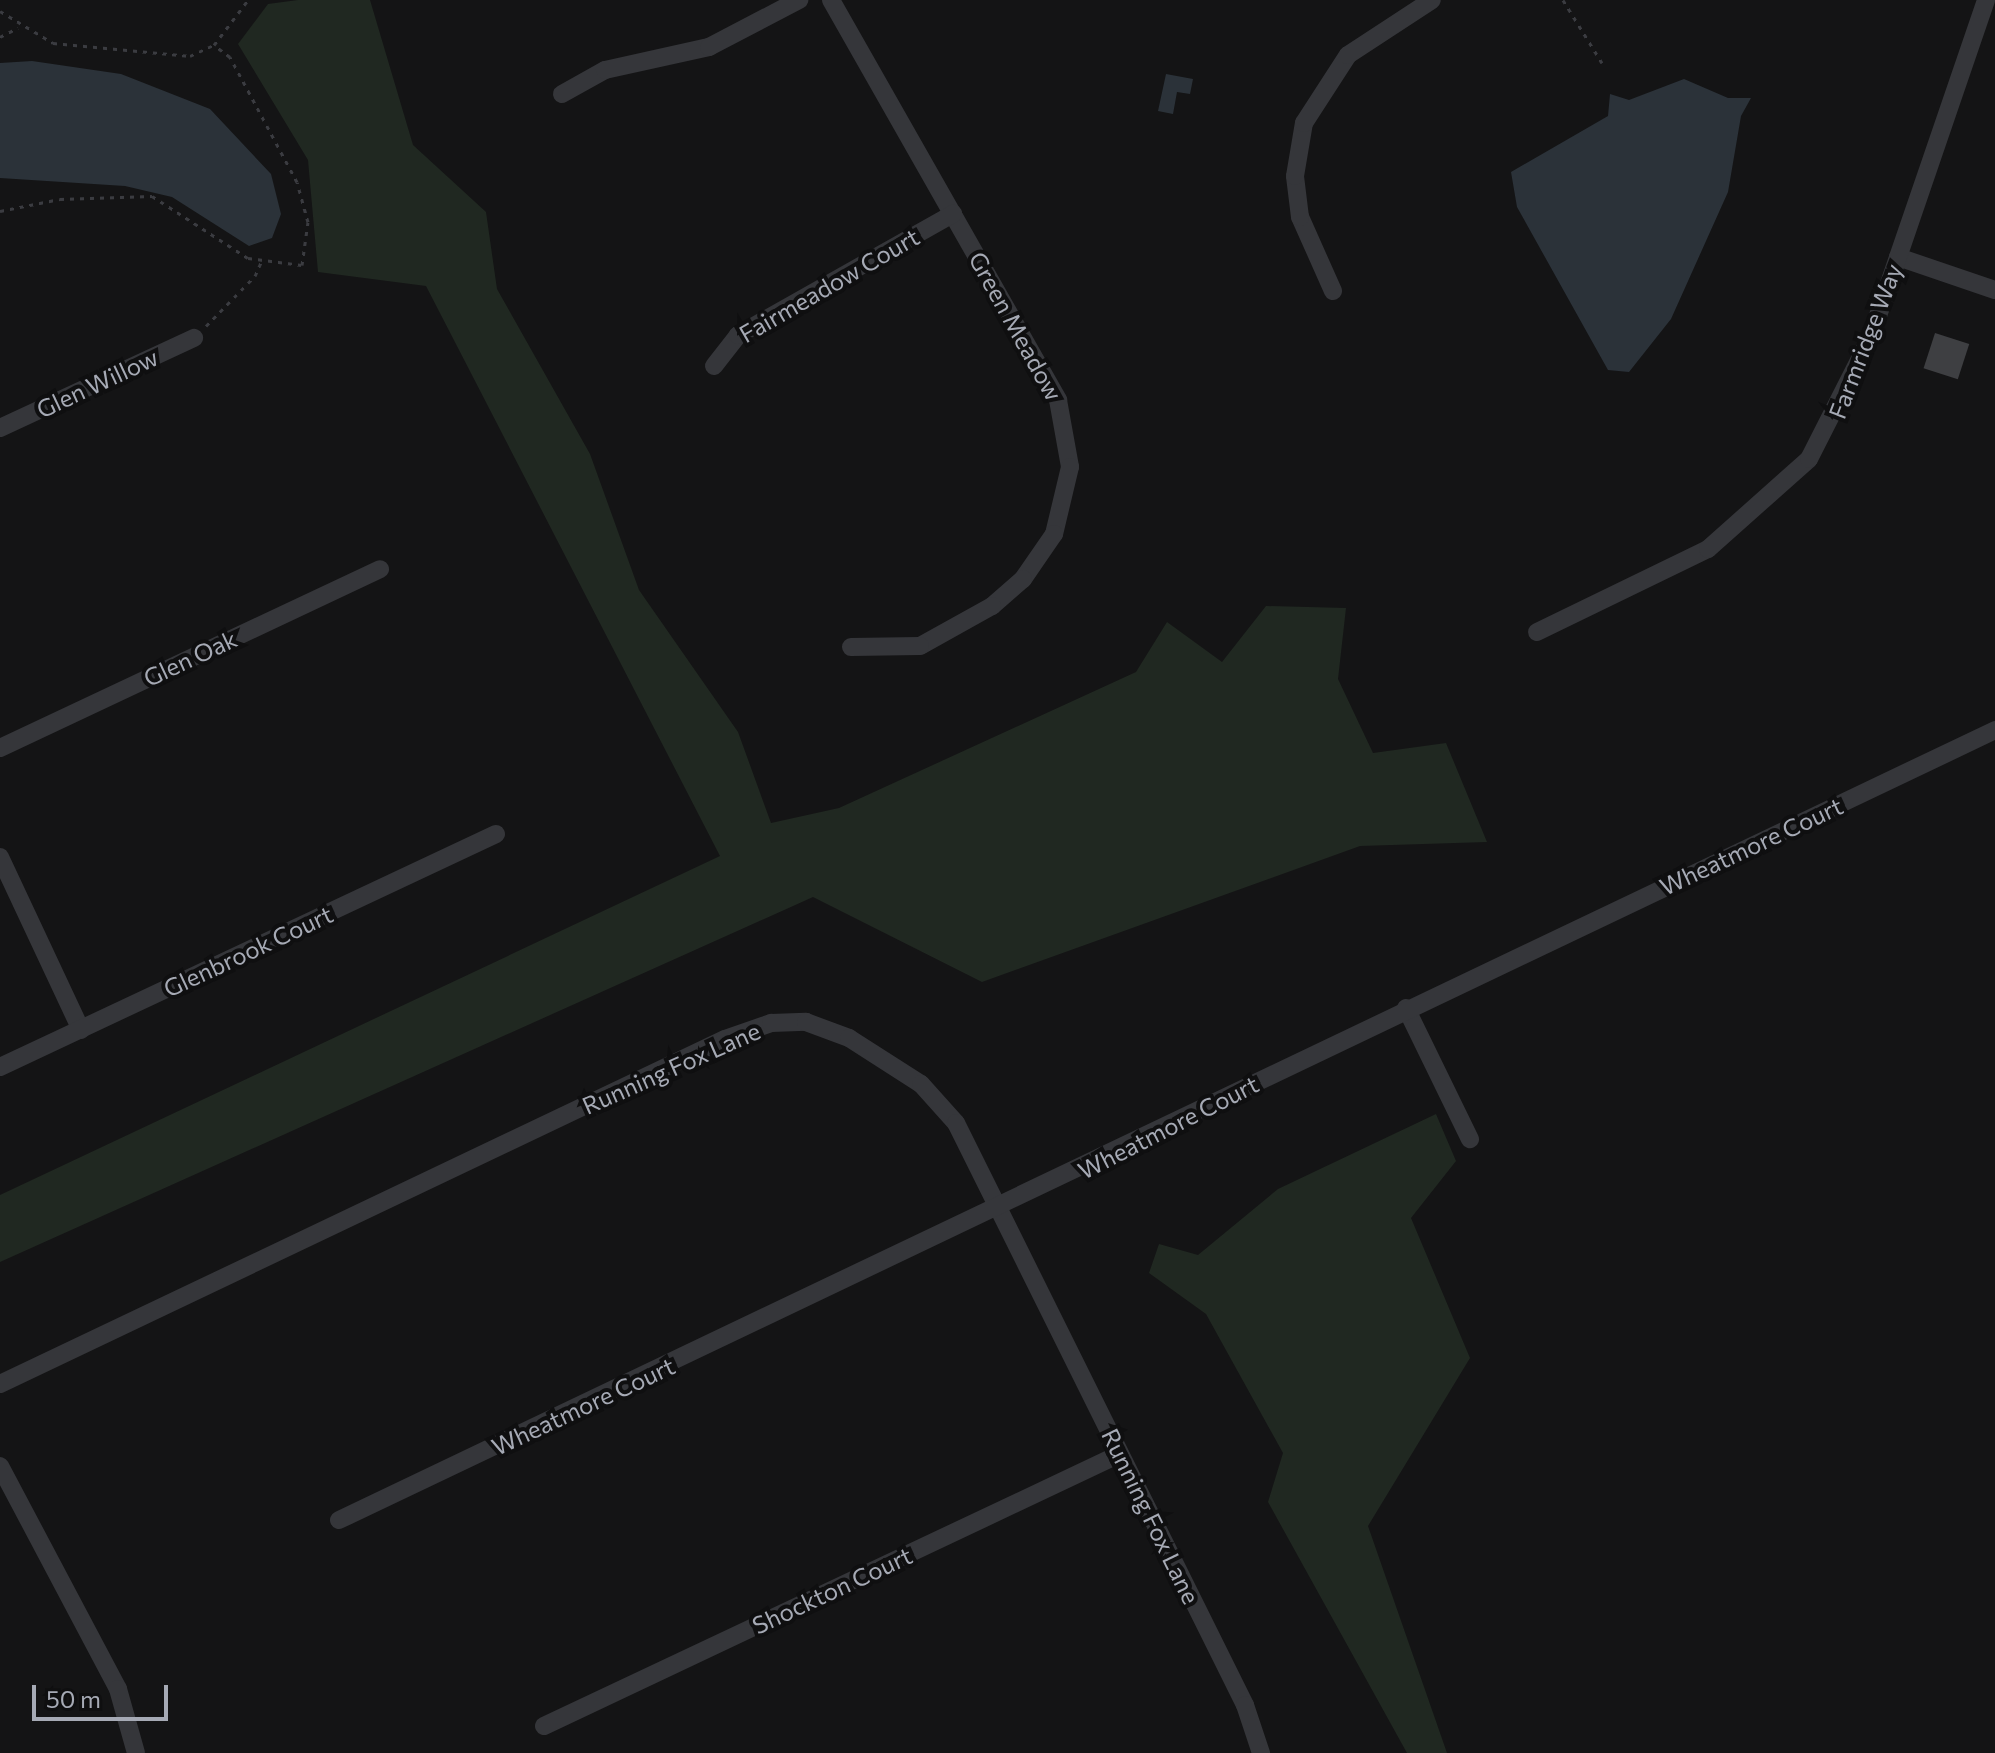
<!DOCTYPE html>
<html>
<head>
<meta charset="utf-8">
<style>
  body { margin:0 }
  #map { position:relative; width:1995px; height:1753px; overflow:hidden; background:#141415; font-family:Commissioner,sans-serif }
  div>[style] { position:absolute }
  .green>* { inset:0; background:#202821 }
  .water>* { inset:0; background:#2b3239 }
  .building>* { inset:0; background:#3e3f42; transform-origin:0 0 }
  .path>* { height:3px; margin-top:-1.5px; transform-origin:0; background:repeating-linear-gradient(90deg,#3b3c41 0 4px,transparent 0 10px) }
  .minor>* { height:18px; margin:-9px; padding:0 9px; transform-origin:9px; border-radius:9px; background:#35363a }
  span { translate:-50% -50%; white-space:nowrap; text-align:center; line-height:1.15; -webkit-text-stroke:8px #0f0f10; paint-order:stroke }
  .street-label { font-size:24px; color:#a6aab5 }
  .scale { position:absolute; left:32px; top:1685px; width:136px; height:36px; box-sizing:border-box; border:4px solid #a6aab5; border-top:0; padding-left:10px; font-size:24px; line-height:28px; white-space:nowrap; color:#a6aab5; -webkit-text-stroke:6px #0f0f10; paint-order:stroke }
</style>
</head>
<body>
<div id="map">
  <div class="green">
    <div style="clip-path:polygon(298px 0,370px 0,413px 145px,486px 212px,497px 289px,590px 454px,639px 590px,738px 732px,771px 823px,839px 808px,1136px 672px,1167px 622px,1222px 662px,1266px 606px,1346px 608px,1338px 679px,1373px 753px,1446px 743px,1487px 842px,1360px 846px,982px 982px,813px 897px,0 1262px,0 1195px,720px 856px,426px 286px,318px 272px,308px 160px,238px 44px,268px 4px)"></div>
    <div style="clip-path:polygon(1436px 1114px,1456px 1161px,1411px 1218px,1470px 1358px,1368px 1526px,1447px 1753px,1407px 1753px,1268px 1502px,1283px 1453px,1206px 1314px,1149px 1273px,1159px 1244px,1198px 1255px,1278px 1189px)"></div>
  </div>
  <div class="water">
    <div style="clip-path:polygon(32px 61px,121px 74px,210px 109px,271px 174px,281px 214px,272px 238px,249px 246px,172px 197px,125px 186px,0 178px,0 63px)"></div>
    <div style="clip-path:polygon(1166px 74px,1193px 79px,1190px 94px,1177px 92px,1173px 114px,1158px 111px)"></div>
    <div style="clip-path:polygon(1684px 79px,1728px 98px,1751px 98px,1741px 116px,1728px 192px,1671px 319px,1629px 372px,1608px 370px,1517px 207px,1511px 172px,1608px 116px,1610px 94px,1629px 100px)"></div>
  </div>
  <div class="building">
    <div style="left:1935px;top:333px;width:36px;height:37px;rotate:18deg"></div>
  </div>
  <div class="path">
    <div style="left:1563px;top:0;width:74px;rotate:58.2deg"></div>
    <div style="left:0;top:11px;width:62px;rotate:31.1deg"></div>
    <div style="left:53px;top:43px;width:138px;rotate:5.4deg"></div>
    <div style="left:190px;top:56px;width:26px;rotate:-25deg"></div>
    <div style="left:214px;top:45px;width:56px;rotate:-52.9deg"></div>
    <div style="left:0;top:37px;width:20px;rotate:-27deg"></div>
    <div style="left:0;top:211px;width:61px;rotate:-11.3deg"></div>
    <div style="left:60px;top:199px;width:92px;rotate:-1.9deg"></div>
    <div style="left:152px;top:196px;width:114px;rotate:32.9deg"></div>
    <div style="left:248px;top:258px;width:54px;rotate:7.4deg"></div>
    <div style="left:302px;top:265px;width:43px;rotate:-82.1deg"></div>
    <div style="left:308px;top:222px;width:41px;rotate:-105.4deg"></div>
    <div style="left:297px;top:182px;width:142px;rotate:-118.2deg"></div>
    <div style="left:230px;top:57px;width:20px;rotate:-143deg"></div>
    <div style="left:206px;top:326px;width:70px;rotate:-45.6deg"></div>
    <div style="left:255px;top:276px;width:17px;rotate:-66deg"></div>
  </div>
  <div class="minor">
    <div style="left:831px;top:0;width:460px;rotate:60.4deg"></div>
    <div style="left:1058px;top:400px;width:68px;rotate:79.8deg"></div>
    <div style="left:1070px;top:467px;width:69px;rotate:103.4deg"></div>
    <div style="left:1054px;top:534px;width:55px;rotate:124.6deg"></div>
    <div style="left:1023px;top:579px;width:41px;rotate:138.9deg"></div>
    <div style="left:992px;top:606px;width:82px;rotate:150.9deg"></div>
    <div style="left:920px;top:646px;width:69px;rotate:179.2deg"></div>
    <div style="left:562px;top:94px;width:49px;rotate:-29.2deg"></div>
    <div style="left:605px;top:70px;width:107px;rotate:-12.5deg"></div>
    <div style="left:709px;top:47px;width:102px;rotate:-27.6deg"></div>
    <div style="left:1898px;top:257px;width:102px;rotate:18.8deg"></div>
    <div style="left:1333px;top:291px;width:81px;rotate:-114deg"></div>
    <div style="left:1300px;top:217px;width:41px;rotate:-97deg"></div>
    <div style="left:1295px;top:176px;width:54px;rotate:-80.4deg"></div>
    <div style="left:1304px;top:123px;width:81px;rotate:-57.1deg"></div>
    <div style="left:1348px;top:55px;width:100px;rotate:-33.2deg"></div>
    <div style="left:714px;top:366px;width:39px;rotate:-52deg"></div>
    <div style="left:738px;top:335px;width:247px;rotate:-29.4deg"></div>
    <div style="left:0;top:428px;width:214px;rotate:-24.9deg"></div>
    <div style="left:1537px;top:632px;width:190px;rotate:-25.9deg"></div>
    <div style="left:1708px;top:549px;width:135px;rotate:-41.7deg"></div>
    <div style="left:1809px;top:459px;width:135px;rotate:-63.1deg"></div>
    <div style="left:1870px;top:339px;width:358px;rotate:-71.1deg"></div>
    <div style="left:0;top:748px;width:420px;rotate:-25.2deg"></div>
    <div style="left:0;top:857px;width:191px;rotate:64.9deg"></div>
    <div style="left:1406px;top:1008px;width:146px;rotate:64deg"></div>
    <div style="left:0;top:1067px;width:548px;rotate:-25.16deg"></div>
    <div style="left:0;top:1384px;width:803px;rotate:-25.45deg"></div>
    <div style="left:725px;top:1039px;width:49px;rotate:-19.2deg"></div>
    <div style="left:771px;top:1023px;width:35px;rotate:-2deg"></div>
    <div style="left:806px;top:1022px;width:46px;rotate:20.4deg"></div>
    <div style="left:849px;top:1038px;width:85px;rotate:32.6deg"></div>
    <div style="left:921px;top:1084px;width:52px;rotate:48.1deg"></div>
    <div style="left:956px;top:1123px;width:650px;rotate:63.59deg"></div>
    <div style="left:1245px;top:1705px;width:51px;rotate:71.6deg"></div>
    <div style="left:0;top:1466px;width:252px;rotate:62.1deg"></div>
    <div style="left:118px;top:1689px;width:66px;rotate:74.3deg"></div>
    <div style="left:339px;top:1520px;width:1835px;rotate:-25.5deg"></div>
    <div style="left:544px;top:1726px;width:637px;rotate:-25.28deg"></div>
  </div>
  <div class="street-label">
    <span style="left:829px;top:285px;rotate:-30deg">Fairmeadow Court</span>
    <span style="left:1016px;top:326px;rotate:61deg">Green Meadow</span>
    <span style="left:1865px;top:341px;rotate:-69deg">Farmridge Way</span>
    <span style="left:97px;top:383px;rotate:-25deg">Glen Willow</span>
    <span style="left:190px;top:658px;rotate:-25deg">Glen Oak</span>
    <span style="left:1751px;top:846px;rotate:-25deg">Wheatmore Court</span>
    <span style="left:248px;top:951px;rotate:-25deg">Glenbrook Court</span>
    <span style="left:671px;top:1068px;rotate:-24deg">Running Fox Lane</span>
    <span style="left:1168px;top:1127px;rotate:-27deg">Wheatmore Court</span>
    <span style="left:583px;top:1406px;rotate:-25deg">Wheatmore Court</span>
    <span style="left:1151px;top:1516px;rotate:64deg">Running Fox Lane</span>
    <span style="left:832px;top:1590px;rotate:-25deg">Shockton Court</span>
  </div>
  <div class="scale">50 m</div>
</div>
</body>
</html>
